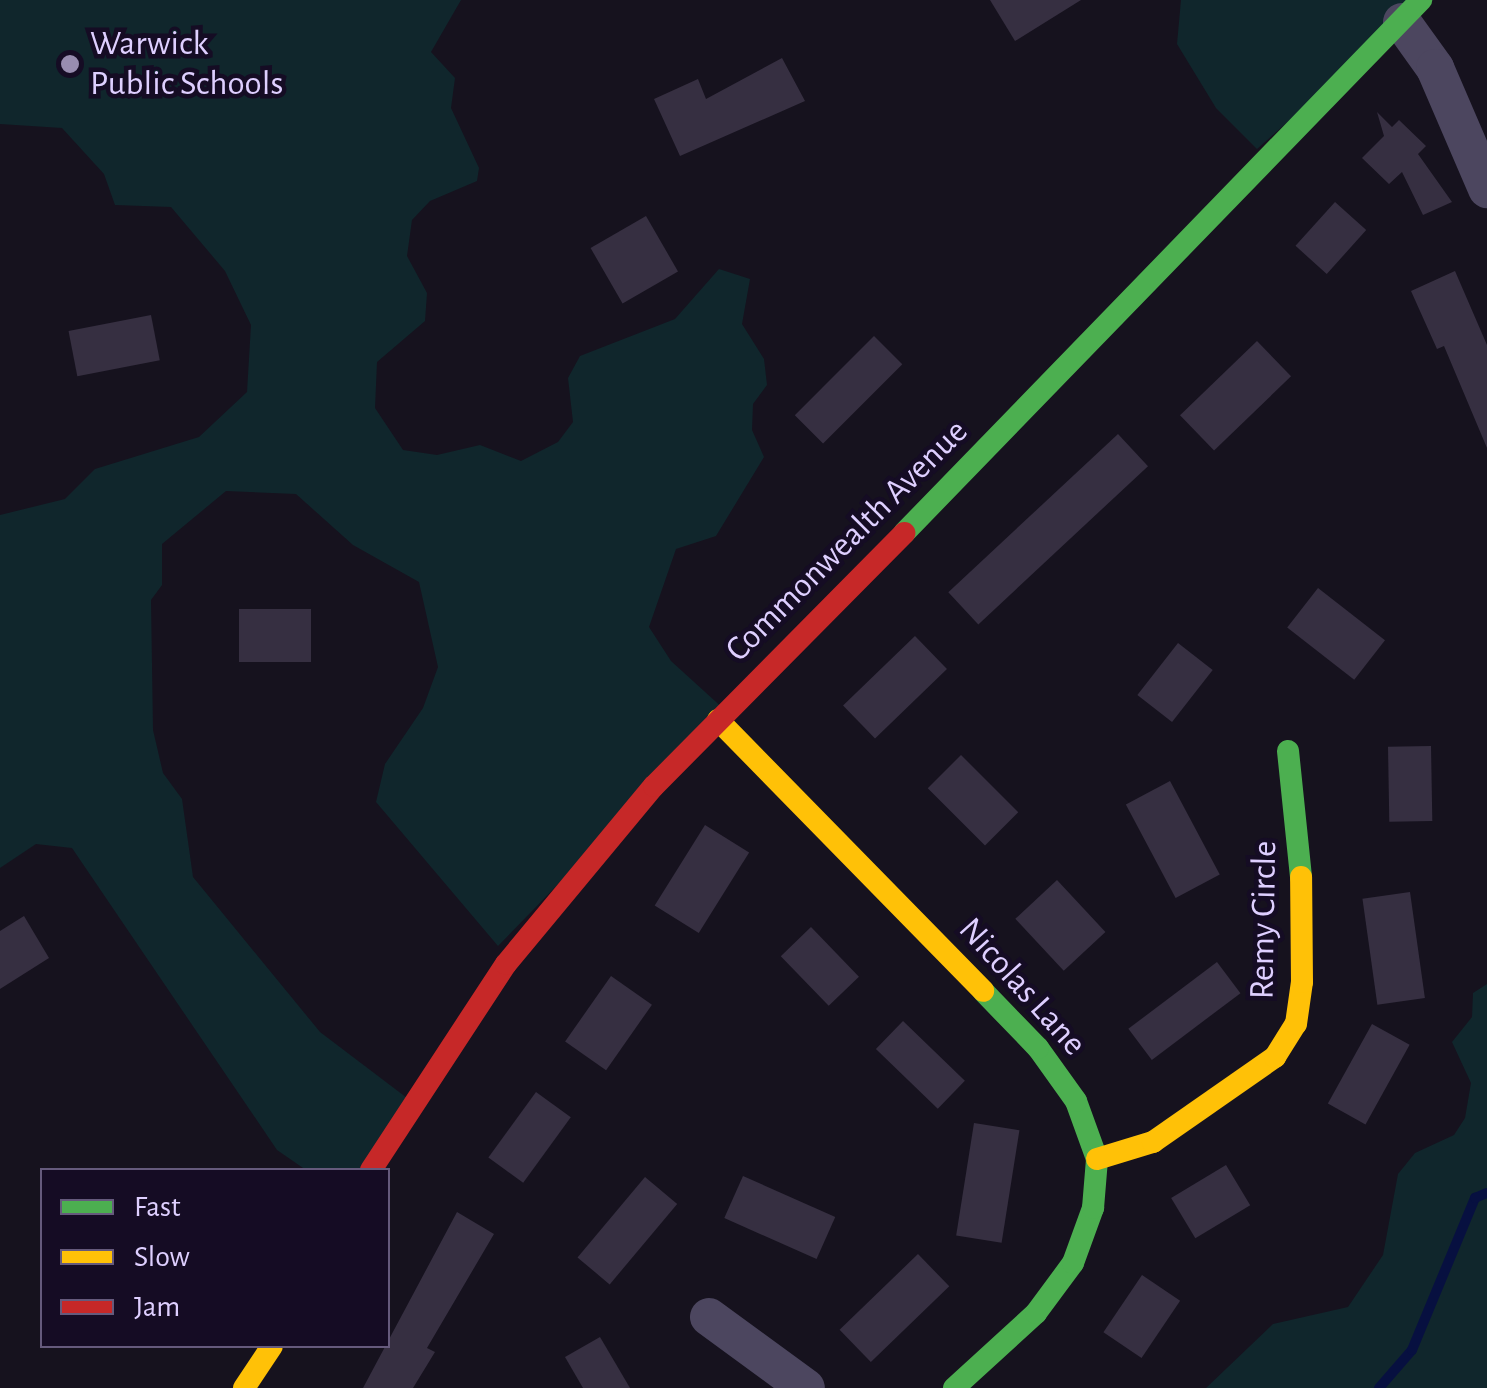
<!DOCTYPE html>
<html>
<head>
<meta charset="utf-8">
<style>
  body { margin:0 }
  #map { position:relative; width:1487px; height:1388px; overflow:hidden; background:#16121e; font-family:"Alegreya Sans",sans-serif }
  div>[style] { position:absolute }
  .green>* { inset:0; background:#10262c }
  .stream>* { height:10px; margin:-5px; padding:0 5px; transform-origin:5px; border-radius:5px; background:#071040 }
  .building>* { inset:0; background:#362f41; transform-origin:0 0 }
  .street>* { height:38px; margin:-19px; padding:0 19px; transform-origin:19px; border-radius:19px; background:#4c465f }
  .fast>* { height:22px; margin:-11px; padding:0 11px; transform-origin:11px; border-radius:11px; background:#4caf50 }
  .slow>* { height:22px; margin:-11px; padding:0 11px; transform-origin:11px; border-radius:11px; background:#ffc107 }
  .jam>* { height:22px; margin:-11px; padding:0 11px; transform-origin:11px; border-radius:11px; background:#c62828 }
  .dots>* { width:28px; height:28px; translate:-50% -50%; box-sizing:border-box; border:5px solid #150c24; border-radius:50% }
  span { translate:-50% -50%; white-space:nowrap; text-align:center; line-height:1.15; -webkit-text-stroke:9px #150c24; paint-order:stroke }
  .poi-label { font-size:35px; color:#decfff }
  .left { translate:0 -50%; text-align:left }
  .street-label { font-size:35px; color:#decfff }
  .legend { position:absolute; left:40px; top:1168px; width:350px; height:180px; box-sizing:border-box; background:#150c24; border:2px solid #655a7c; margin:0; padding:12px 18px; list-style:none; font-size:30px; color:#decfff }
  .legend li { display:flex; align-items:center; gap:20px; height:50px }
  .legend b { width:50px; border:2px solid #655a7c }
</style>
</head>
<body>
<div id="map">
  <div class="green">
    <div style="clip-path:polygon(0 0,461px 0,431px 52px,455px 78px,451px 108px,479px 168px,477px 181px,430px 201px,412px 220px,407px 256px,427px 293px,425px 321px,377px 362px,375px 408px,403px 450px,437px 455px,480px 445px,521px 461px,558px 442px,573px 422px,568px 378px,580px 356px,675px 319px,719px 269px,750px 279px,742px 324px,764px 359px,767px 385px,753px 404px,752px 430px,764px 457px,716px 536px,676px 549px,649px 627px,671px 661px,726px 711px,498px 946px,376px 802px,385px 764px,423px 708px,438px 667px,419px 582px,353px 545px,296px 494px,226px 491px,162px 544px,162px 585px,151px 600px,153px 730px,163px 773px,182px 799px,193px 877px,320px 1032px,411px 1101px,373px 1170px,306px 1170px,277px 1150px,72px 848px,36px 844px,0 868px,0 515px,65px 499px,95px 469px,199px 437px,247px 392px,251px 325px,225px 271px,171px 207px,115px 205px,104px 174px,62px 128px,0 124px)"></div>
    <div style="clip-path:polygon(1181px 0,1425px 0,1257px 149px,1216px 108px,1177px 44px)"></div>
    <div style="clip-path:polygon(1487px 984px,1487px 1388px,1206px 1388px,1273px 1324px,1348px 1307px,1383px 1255px,1398px 1174px,1415px 1153px,1454px 1135px,1465px 1118px,1471px 1083px,1452px 1042px,1472px 1017px,1473px 993px)"></div>
  </div>
  <div class="stream">
    <div style="left:1379px;top:1388px;width:50px;rotate:-49deg"></div>
    <div style="left:1412px;top:1350px;width:165px;rotate:-67.5deg"></div>
    <div style="left:1475px;top:1198px;width:13px;rotate:-23deg"></div>
  </div>
  <div class="building">
    <div style="clip-path:polygon(990px 0,1081px 0,1015px 41px)"></div>
    <div style="clip-path:polygon(782px 58px,805px 101px,680px 156px,654px 99px,698px 79px,706px 99px)"></div>
    <div style="clip-path:polygon(1377px 112px,1392px 127px,1399px 120px,1426px 146px,1418px 154px,1452px 202px,1423px 215px,1402px 172px,1389px 184px,1362px 158px,1384px 136px)"></div>
    <div style="left:1335px;top:202px;width:42px;height:59px;rotate:42deg"></div>
    <div style="left:646px;top:216px;width:64px;height:64px;rotate:60deg"></div>
    <div style="clip-path:polygon(1455px 271px,1487px 345px,1487px 448px,1444px 346px,1437px 349px,1411px 291px)"></div>
    <div style="left:151px;top:315px;width:46px;height:84px;rotate:79deg"></div>
    <div style="left:874px;top:336px;width:40px;height:112px;rotate:45deg"></div>
    <div style="left:1257px;top:341px;width:49px;height:107px;rotate:46deg"></div>
    <div style="left:1118px;top:434px;width:44px;height:232px;rotate:47deg"></div>
    <div style="left:1318px;top:588px;width:85px;height:50px;rotate:38deg"></div>
    <div style="left:239px;top:609px;width:72px;height:53px"></div>
    <div style="left:915px;top:636px;width:46px;height:100px;rotate:46deg"></div>
    <div style="left:1178px;top:643px;width:44px;height:66px;rotate:38deg"></div>
    <div style="left:1431px;top:746px;width:75px;height:43px;rotate:89deg"></div>
    <div style="left:961px;top:755px;width:81px;height:47px;rotate:45deg"></div>
    <div style="left:1170px;top:781px;width:106px;height:50px;rotate:62deg"></div>
    <div style="left:705px;top:825px;width:52px;height:95px;rotate:32deg"></div>
    <div style="left:1057px;top:880px;width:71px;height:57px;rotate:47deg"></div>
    <div style="left:1410px;top:892px;width:107px;height:48px;rotate:82deg"></div>
    <div style="clip-path:polygon(24px 916px,49px 958px,0 989px,0 931px)"></div>
    <div style="left:811px;top:927px;width:69px;height:42px;rotate:46deg"></div>
    <div style="left:1217px;top:962px;width:39px;height:111px;rotate:53deg"></div>
    <div style="left:611px;top:976px;width:50px;height:80px;rotate:35deg"></div>
    <div style="left:903px;top:1021px;width:86px;height:39px;rotate:44deg"></div>
    <div style="left:1372px;top:1024px;width:43px;height:91px;rotate:29deg"></div>
    <div style="left:536px;top:1092px;width:43px;height:81px;rotate:36deg"></div>
    <div style="left:974px;top:1123px;width:46px;height:114px;rotate:9deg"></div>
    <div style="left:1226px;top:1165px;width:47px;height:64px;rotate:59deg"></div>
    <div style="left:743px;top:1176px;width:101px;height:46px;rotate:24deg"></div>
    <div style="left:645px;top:1177px;width:42px;height:105px;rotate:40deg"></div>
    <div style="clip-path:polygon(457px 1212px,494px 1234px,427px 1348px,435px 1352px,413px 1388px,363px 1388px)"></div>
    <div style="left:918px;top:1254px;width:45px;height:109px;rotate:46deg"></div>
    <div style="left:1142px;top:1275px;width:46px;height:69px;rotate:34deg"></div>
    <div style="clip-path:polygon(600px 1337px,630px 1388px,583px 1388px,565px 1357px)"></div>
  </div>
  <div class="street">
    <div style="left:1402px;top:22px;width:57px;rotate:54.3deg"></div>
    <div style="left:1435px;top:68px;width:132px;rotate:66.7deg"></div>
    <div style="left:709px;top:1317px;width:120px;rotate:36.2deg"></div>
  </div>
  <div class="fast">
    <div style="left:904px;top:533px;width:743px;rotate:-45.87deg"></div>
    <div style="left:1288px;top:751px;width:127px;rotate:84.1deg"></div>
    <div style="left:954px;top:1388px;width:111px;rotate:-42.4deg"></div>
    <div style="left:1036px;top:1313px;width:62px;rotate:-53.5deg"></div>
    <div style="left:1073px;top:1263px;width:59px;rotate:-70deg"></div>
    <div style="left:1093px;top:1208px;width:49px;rotate:-85.3deg"></div>
    <div style="left:1097px;top:1159px;width:62px;rotate:-109.9deg"></div>
    <div style="left:1076px;top:1101px;width:65px;rotate:-125.6deg"></div>
    <div style="left:1038px;top:1048px;width:79px;rotate:-134deg"></div>
  </div>
  <div class="slow">
    <div style="left:718px;top:720px;width:379px;rotate:45.6deg"></div>
    <div style="left:1097px;top:1159px;width:59px;rotate:-16.9deg"></div>
    <div style="left:1153px;top:1142px;width:149px;rotate:-34.9deg"></div>
    <div style="left:1275px;top:1057px;width:39px;rotate:-58deg"></div>
    <div style="left:1296px;top:1024px;width:42px;rotate:-81.9deg"></div>
    <div style="left:1302px;top:982px;width:105px;rotate:-90.5deg"></div>
    <div style="left:244px;top:1388px;width:50px;rotate:-56.3deg"></div>
  </div>
  <div class="jam">
    <div style="left:371px;top:1170px;width:246px;rotate:-56.8deg"></div>
    <div style="left:506px;top:964px;width:231px;rotate:-50.3deg"></div>
    <div style="left:654px;top:786px;width:356px;rotate:-45.3deg"></div>
  </div>
  <div class="dots">
    <div style="left:70px;top:64px;background:#988db0"></div>
  </div>
  <div class="poi-label">
    <span class="left" style="left:90px;top:64px">Warwick<br>Public Schools</span>
  </div>
  <div class="street-label">
    <span style="left:847px;top:541px;rotate:-45deg">Commonwealth Avenue</span>
    <span style="left:1264px;top:920px;rotate:-89deg">Remy Circle</span>
    <span style="left:1022px;top:987px;rotate:48deg">Nicolas Lane</span>
  </div>
  <ul class="legend">
  <li><b style="height:12px;background:#4caf50"></b>Fast</li>
  <li><b style="height:12px;background:#ffc107"></b>Slow</li>
  <li><b style="height:12px;background:#c62828"></b>Jam</li>
  </ul>
</div>
</body>
</html>
